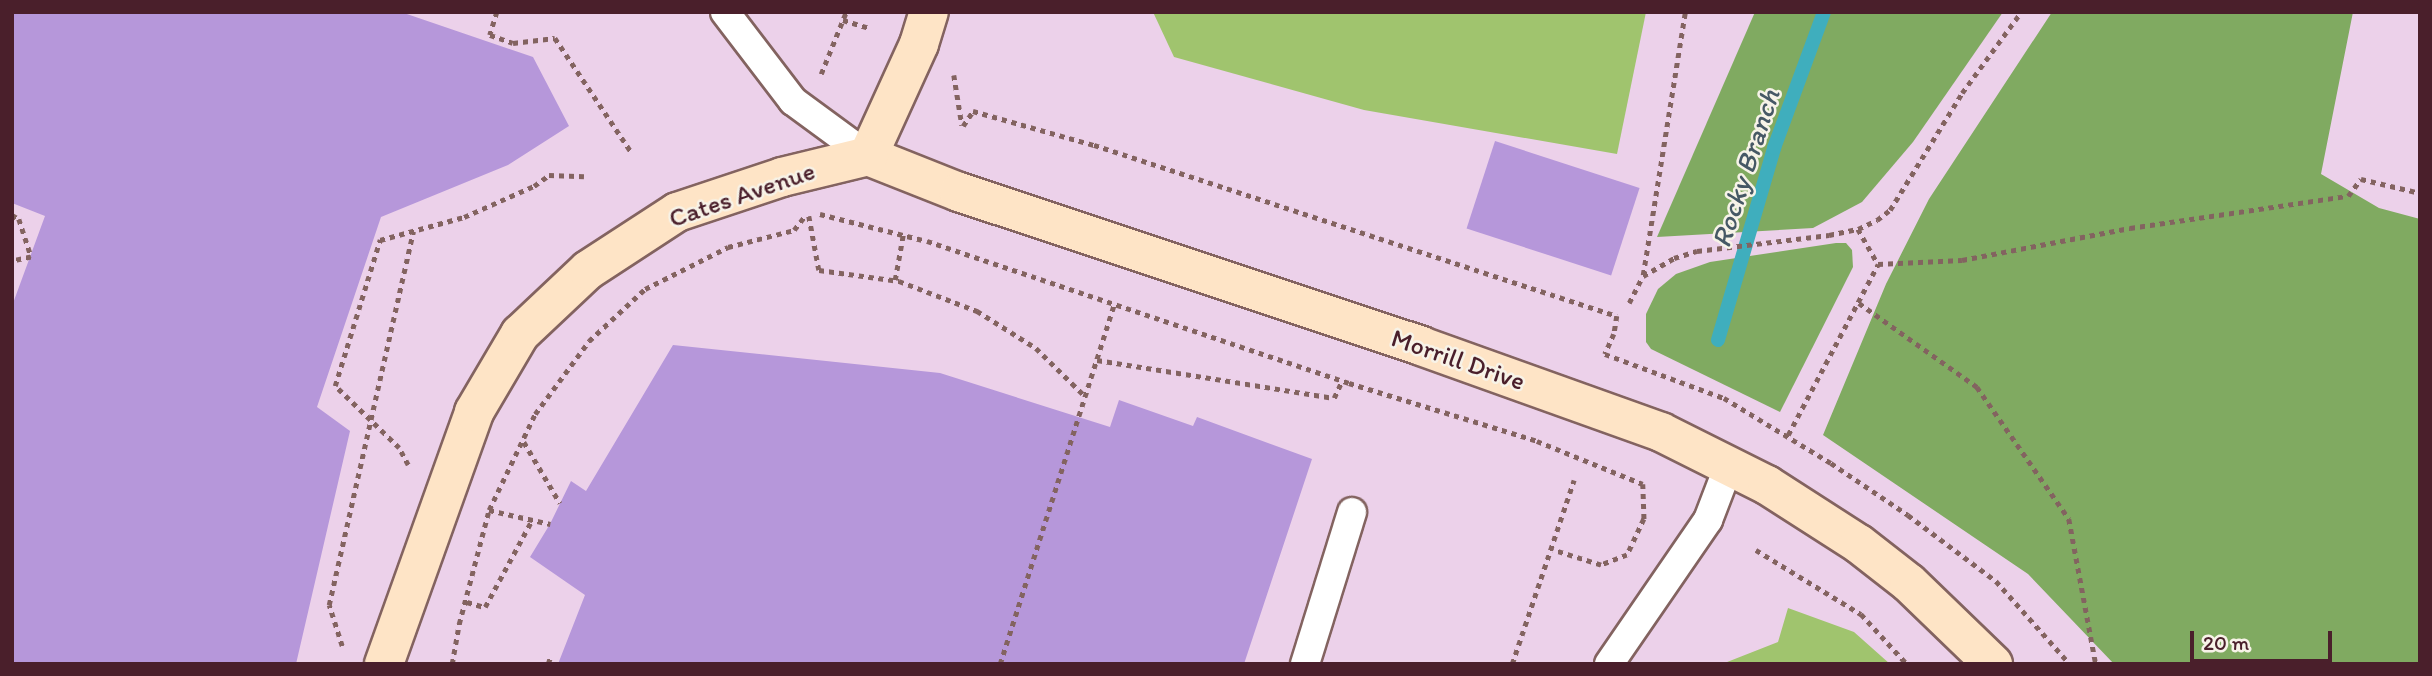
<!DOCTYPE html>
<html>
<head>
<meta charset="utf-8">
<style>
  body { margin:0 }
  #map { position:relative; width:2432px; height:676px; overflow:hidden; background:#eee1c1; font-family:Itim,sans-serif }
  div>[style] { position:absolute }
  .built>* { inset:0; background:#ecd1ea; transform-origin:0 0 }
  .green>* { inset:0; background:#a0c46e }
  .forest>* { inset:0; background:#80aa61 }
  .stream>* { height:14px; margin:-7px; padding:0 7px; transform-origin:7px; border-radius:7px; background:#3faebd }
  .building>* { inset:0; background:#b697da; transform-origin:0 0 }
  .path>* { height:4.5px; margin-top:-2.25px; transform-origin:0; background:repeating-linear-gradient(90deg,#836360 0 5px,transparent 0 10px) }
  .roads { filter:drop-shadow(2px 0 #836360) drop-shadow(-2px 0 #836360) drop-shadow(0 2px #836360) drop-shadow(0 -2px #836360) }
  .lane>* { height:28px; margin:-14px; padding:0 14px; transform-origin:14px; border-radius:14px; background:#fff }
  .secondary>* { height:38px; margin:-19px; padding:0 19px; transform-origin:19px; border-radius:19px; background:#fee4c6 }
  span { translate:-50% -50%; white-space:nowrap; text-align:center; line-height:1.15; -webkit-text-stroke:5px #f7f3e8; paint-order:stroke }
  .street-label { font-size:26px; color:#4a1f2b }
  .water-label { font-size:28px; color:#465865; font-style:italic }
  .frame { position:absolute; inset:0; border:14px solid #4a1f2b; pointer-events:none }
  .scale { position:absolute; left:2190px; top:631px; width:142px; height:32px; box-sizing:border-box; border:4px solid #4a1f2b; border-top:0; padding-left:9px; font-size:21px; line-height:24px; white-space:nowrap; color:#4a1f2b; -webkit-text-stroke:5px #f7f3e8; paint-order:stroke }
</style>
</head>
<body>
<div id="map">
  <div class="built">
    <div style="left:12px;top:12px;width:2408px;height:652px"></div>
  </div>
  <div class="green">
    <div style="clip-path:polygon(1153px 12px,1646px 12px,1617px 154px,1364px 110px,1174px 57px)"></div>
    <div style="clip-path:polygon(1788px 608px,1854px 632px,1890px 664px,1722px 664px,1778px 642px)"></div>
  </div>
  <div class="forest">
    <div style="clip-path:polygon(1755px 12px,2003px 12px,1913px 142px,1862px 202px,1813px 228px,1657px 237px)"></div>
    <div style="clip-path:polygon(2052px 12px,2353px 12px,2321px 174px,2379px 208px,2420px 219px,2420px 664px,2114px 664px,2028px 574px,1823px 435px,1886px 284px,1929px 199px)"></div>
    <div style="clip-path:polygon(1836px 243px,1846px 243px,1852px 250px,1853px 267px,1780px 412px,1651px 349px,1646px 342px,1646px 314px,1658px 289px,1676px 274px,1710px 262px)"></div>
  </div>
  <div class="stream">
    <div style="left:1718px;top:340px;width:200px;rotate:-73.7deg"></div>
    <div style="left:1774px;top:148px;width:145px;rotate:-69.8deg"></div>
  </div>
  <div class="building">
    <div style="clip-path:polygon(12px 12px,401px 12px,533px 57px,569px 126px,508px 165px,381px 217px,317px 407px,350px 431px,296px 664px,12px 664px,12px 306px,45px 216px,12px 203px)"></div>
    <div style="left:1495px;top:141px;width:152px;height:92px;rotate:18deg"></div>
    <div style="clip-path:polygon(673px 345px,940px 373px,1110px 427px,1119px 400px,1193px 426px,1197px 417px,1312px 459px,1244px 664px,558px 664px,585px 595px,530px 557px,550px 524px,571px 481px,586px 491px)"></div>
  </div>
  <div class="path">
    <div style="left:497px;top:12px;width:24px;rotate:107deg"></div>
    <div style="left:490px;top:35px;width:24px;rotate:19deg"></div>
    <div style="left:513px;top:43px;width:42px;rotate:-6.8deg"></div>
    <div style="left:555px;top:38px;width:138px;rotate:56.2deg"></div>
    <div style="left:843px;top:20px;width:28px;rotate:17deg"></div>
    <div style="left:821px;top:74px;width:67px;rotate:-68deg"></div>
    <div style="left:954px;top:75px;width:51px;rotate:80.9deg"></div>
    <div style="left:963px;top:126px;width:18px;rotate:-56deg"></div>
    <div style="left:973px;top:111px;width:126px;rotate:15.7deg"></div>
    <div style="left:1094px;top:145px;width:550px;rotate:18.11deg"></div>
    <div style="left:1617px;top:316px;width:18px;rotate:99deg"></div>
    <div style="left:1614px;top:334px;width:22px;rotate:114deg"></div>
    <div style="left:1605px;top:354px;width:127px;rotate:20.3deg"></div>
    <div style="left:1724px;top:398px;width:125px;rotate:31.3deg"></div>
    <div style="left:1831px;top:463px;width:93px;rotate:34deg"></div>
    <div style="left:1908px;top:515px;width:110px;rotate:36.9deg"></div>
    <div style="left:1996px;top:581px;width:111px;rotate:48.3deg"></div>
    <div style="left:820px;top:214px;width:110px;rotate:14.2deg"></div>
    <div style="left:927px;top:241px;width:445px;rotate:18.6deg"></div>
    <div style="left:1349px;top:383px;width:197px;rotate:17.1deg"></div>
    <div style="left:1537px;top:441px;width:114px;rotate:22.1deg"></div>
    <div style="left:1643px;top:484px;width:35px;rotate:88deg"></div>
    <div style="left:1644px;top:519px;width:40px;rotate:115deg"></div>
    <div style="left:1627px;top:555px;width:28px;rotate:159deg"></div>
    <div style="left:1601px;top:565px;width:50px;rotate:-162.6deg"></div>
    <div style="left:12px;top:215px;width:8px;rotate:30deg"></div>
    <div style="left:19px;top:219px;width:40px;rotate:72deg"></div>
    <div style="left:31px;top:257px;width:19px;rotate:168deg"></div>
    <div style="left:809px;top:216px;width:55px;rotate:79.5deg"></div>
    <div style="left:819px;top:270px;width:81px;rotate:7.8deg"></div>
    <div style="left:899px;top:281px;width:84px;rotate:21deg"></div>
    <div style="left:977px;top:311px;width:70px;rotate:32.1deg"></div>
    <div style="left:1036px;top:348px;width:69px;rotate:44.4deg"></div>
    <div style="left:1858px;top:229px;width:40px;rotate:60.3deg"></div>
    <div style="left:1878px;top:264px;width:84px;rotate:-2.7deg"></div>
    <div style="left:1962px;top:260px;width:171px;rotate:-10.8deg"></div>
    <div style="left:2130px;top:228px;width:220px;rotate:-8.4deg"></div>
    <div style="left:2348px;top:196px;width:21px;rotate:-53deg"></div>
    <div style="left:2361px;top:179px;width:61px;rotate:13.3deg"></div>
    <div style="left:1643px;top:275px;width:266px;rotate:-80.9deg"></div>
    <div style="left:895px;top:280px;width:46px;rotate:-79.9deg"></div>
    <div style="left:1629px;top:303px;width:30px;rotate:-63deg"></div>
    <div style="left:1643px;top:276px;width:36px;rotate:-30deg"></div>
    <div style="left:1674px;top:258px;width:24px;rotate:-17deg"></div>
    <div style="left:1697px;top:251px;width:133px;rotate:-6.9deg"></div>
    <div style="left:1829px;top:235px;width:30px;rotate:-12deg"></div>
    <div style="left:1858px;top:229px;width:21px;rotate:-25deg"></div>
    <div style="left:1877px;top:220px;width:16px;rotate:-38deg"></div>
    <div style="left:1890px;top:210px;width:137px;rotate:-58.4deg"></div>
    <div style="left:1962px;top:93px;width:100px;rotate:-53.9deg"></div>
    <div style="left:1859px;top:303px;width:145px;rotate:35.4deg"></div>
    <div style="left:1977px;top:387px;width:161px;rotate:55.1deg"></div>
    <div style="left:2069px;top:519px;width:147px;rotate:79.5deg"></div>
    <div style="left:1097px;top:360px;width:240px;rotate:9.1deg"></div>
    <div style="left:1334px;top:398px;width:19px;rotate:-65deg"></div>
    <div style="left:1788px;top:435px;width:193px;rotate:-62.2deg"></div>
    <div style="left:524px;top:442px;width:71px;rotate:59.5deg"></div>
    <div style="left:408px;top:465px;width:19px;rotate:-118deg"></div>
    <div style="left:399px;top:448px;width:89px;rotate:-135.9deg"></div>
    <div style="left:335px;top:386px;width:153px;rotate:-72.9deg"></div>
    <div style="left:380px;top:240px;width:87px;rotate:-15.3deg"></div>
    <div style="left:464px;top:217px;width:77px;rotate:-23.9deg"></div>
    <div style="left:534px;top:186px;width:19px;rotate:-36deg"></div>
    <div style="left:549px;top:175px;width:35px;rotate:2deg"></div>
    <div style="left:489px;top:510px;width:63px;rotate:12.9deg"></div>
    <div style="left:1756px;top:550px;width:123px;rotate:31.4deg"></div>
    <div style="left:1861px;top:614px;width:68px;rotate:47.4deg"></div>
    <div style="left:467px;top:602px;width:19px;rotate:16deg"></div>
    <div style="left:485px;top:607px;width:99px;rotate:-61.6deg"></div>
    <div style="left:342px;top:646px;width:43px;rotate:-107.6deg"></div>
    <div style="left:329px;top:605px;width:383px;rotate:-77.3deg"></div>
    <div style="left:452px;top:664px;width:41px;rotate:-80.1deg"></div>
    <div style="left:459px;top:624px;width:118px;rotate:-75.3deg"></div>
    <div style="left:489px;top:510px;width:106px;rotate:-64.4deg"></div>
    <div style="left:535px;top:414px;width:91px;rotate:-53.5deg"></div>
    <div style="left:589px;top:341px;width:76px;rotate:-42.9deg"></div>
    <div style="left:645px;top:289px;width:93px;rotate:-26.8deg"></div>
    <div style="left:728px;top:247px;width:68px;rotate:-14.4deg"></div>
    <div style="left:794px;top:230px;width:16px;rotate:-52deg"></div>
    <div style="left:548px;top:664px;width:6px;rotate:-72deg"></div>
    <div style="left:1000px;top:664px;width:378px;rotate:-72.4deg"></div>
    <div style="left:1512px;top:664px;width:194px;rotate:-71.4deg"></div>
  </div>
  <div class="roads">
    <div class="lane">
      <div style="left:725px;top:12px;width:112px;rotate:52.6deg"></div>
      <div style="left:793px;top:101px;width:93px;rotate:36.3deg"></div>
      <div style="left:1305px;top:664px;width:159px;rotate:-72.8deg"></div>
      <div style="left:1609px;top:664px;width:175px;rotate:-55.5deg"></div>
      <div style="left:1708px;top:520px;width:59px;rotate:-69.1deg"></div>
    </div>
    <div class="secondary">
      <div style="left:868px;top:156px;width:98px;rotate:21.6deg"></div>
      <div style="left:959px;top:192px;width:487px;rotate:18.4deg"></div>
      <div style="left:1421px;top:346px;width:255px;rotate:19.7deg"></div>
      <div style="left:1661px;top:432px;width:119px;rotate:26.6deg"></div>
      <div style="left:1767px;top:485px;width:109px;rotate:32.7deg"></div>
      <div style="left:1859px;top:544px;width:63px;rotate:38deg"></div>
      <div style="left:1909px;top:583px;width:117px;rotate:44deg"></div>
      <div style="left:868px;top:156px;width:123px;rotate:-65.5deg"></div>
      <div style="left:919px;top:44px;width:34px;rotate:-73deg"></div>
      <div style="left:384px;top:664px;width:268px;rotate:-70.3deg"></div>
      <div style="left:474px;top:412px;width:91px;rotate:-59.5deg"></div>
      <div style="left:520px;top:334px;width:93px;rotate:-43.3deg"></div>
      <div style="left:588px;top:270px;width:106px;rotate:-33.1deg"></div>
      <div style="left:677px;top:212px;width:111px;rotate:-18.4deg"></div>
      <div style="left:782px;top:177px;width:89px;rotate:-13.7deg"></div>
    </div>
  </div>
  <div class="street-label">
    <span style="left:742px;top:195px;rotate:-19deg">Cates Avenue</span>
    <span style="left:1458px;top:360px;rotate:19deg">Morrill Drive</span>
  </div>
  <div class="water-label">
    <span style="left:1745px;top:168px;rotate:-72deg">Rocky Branch</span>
  </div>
  <div class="frame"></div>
  <div class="scale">20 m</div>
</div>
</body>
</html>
